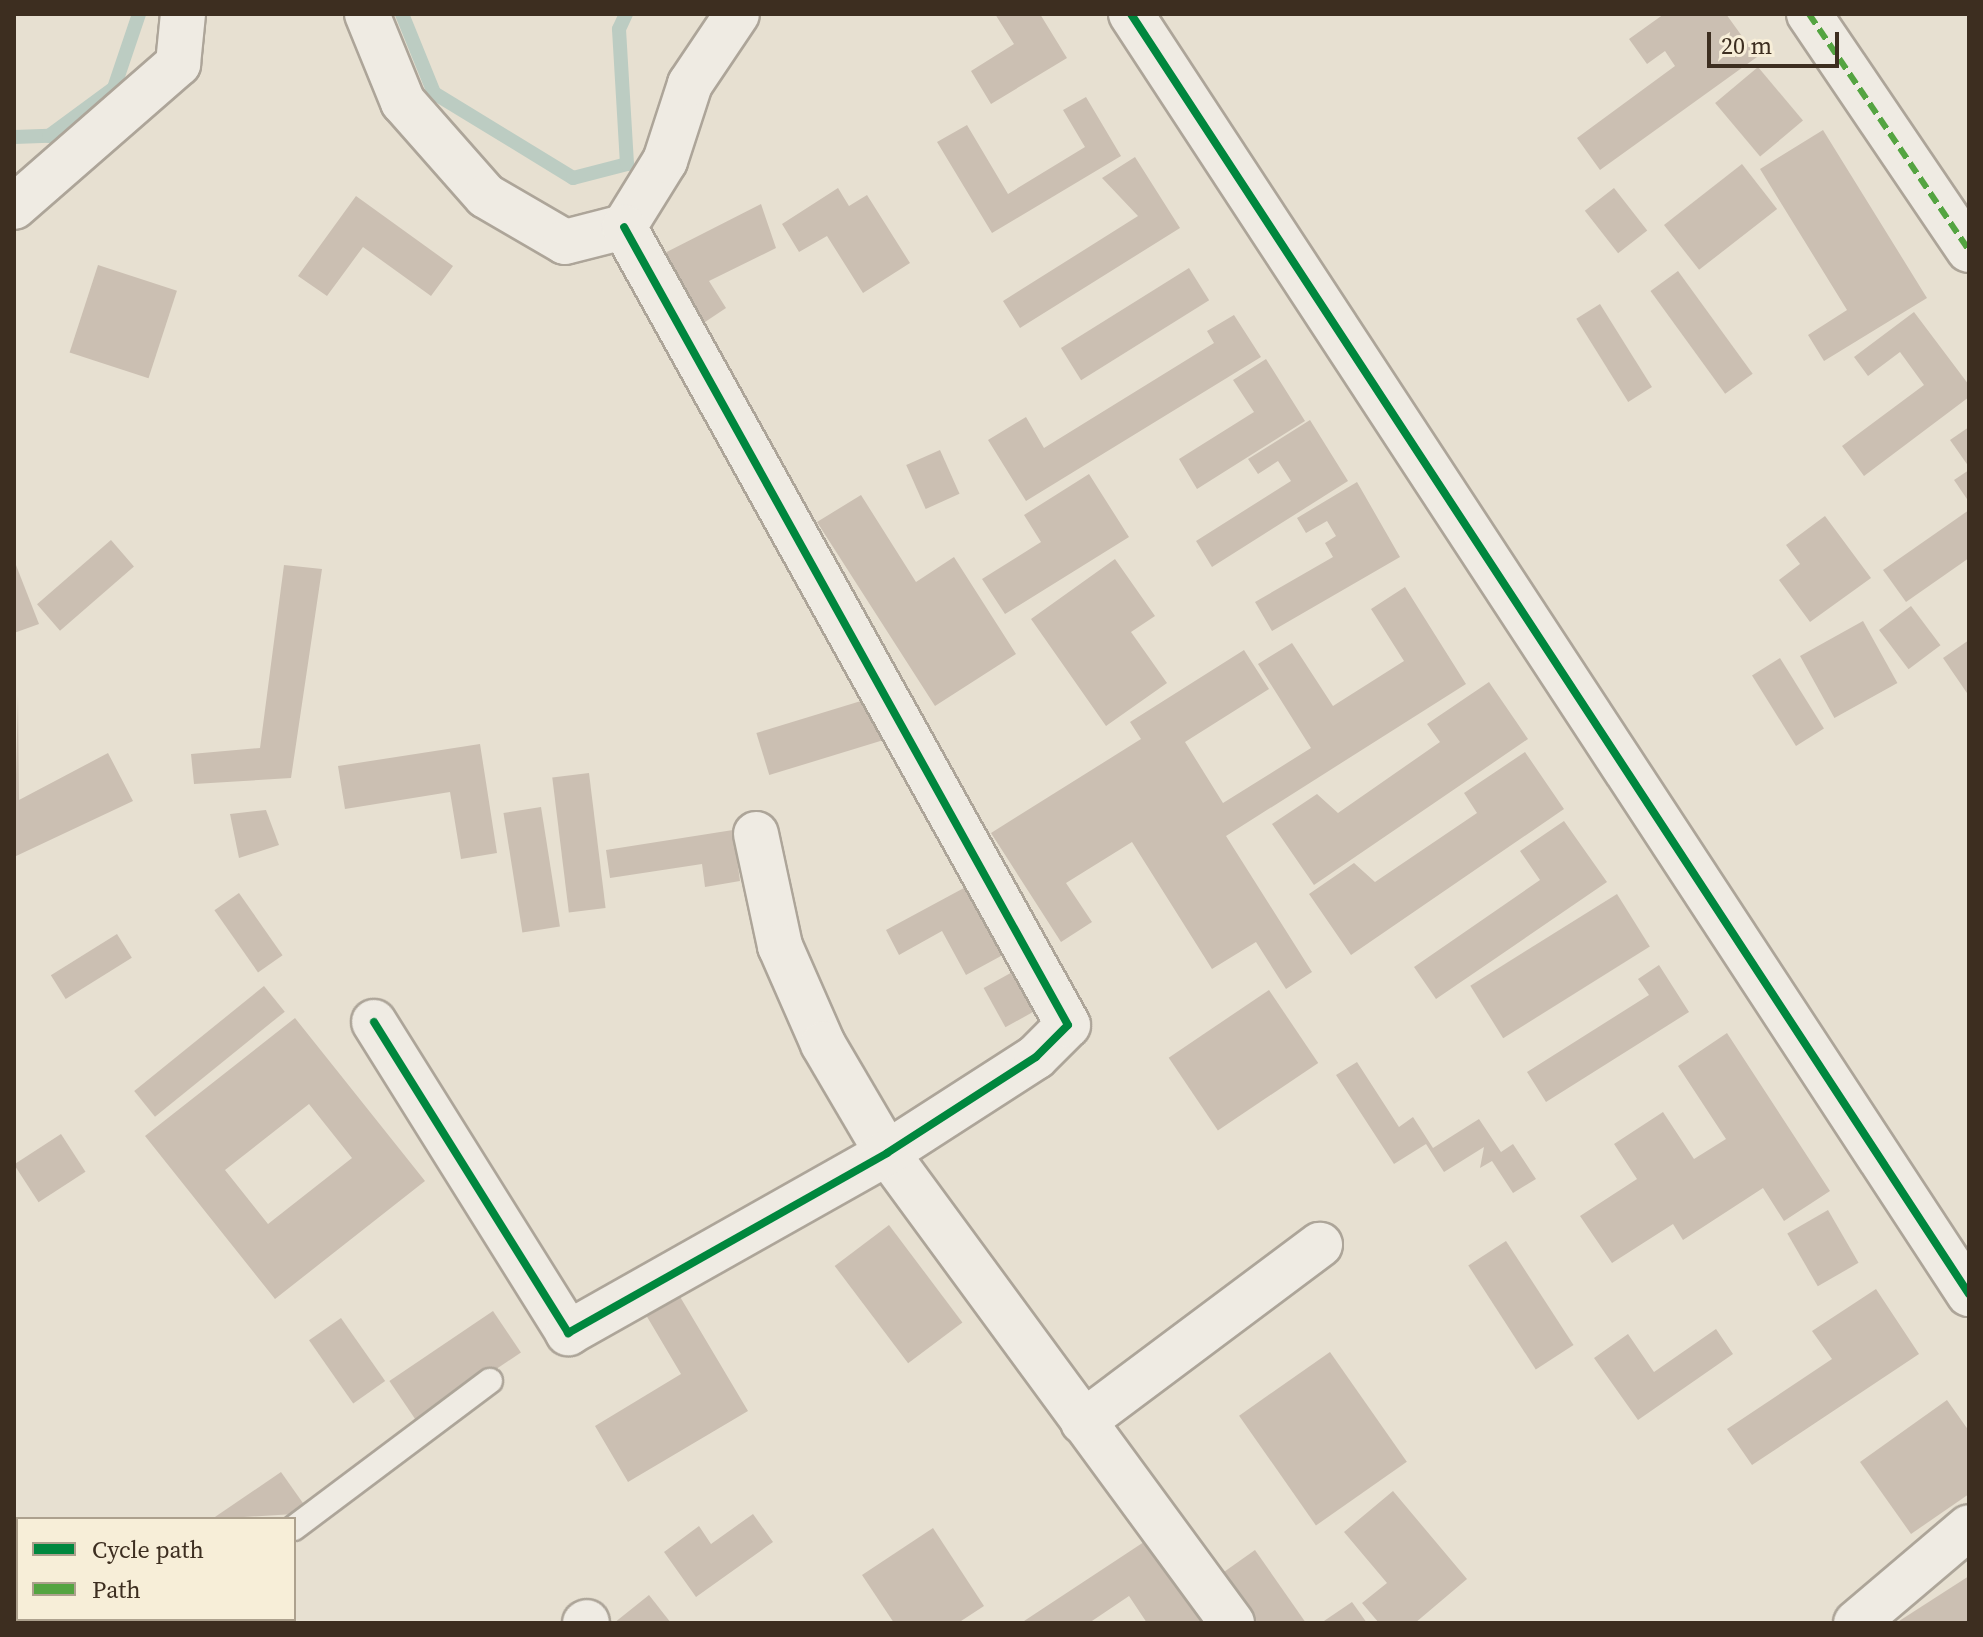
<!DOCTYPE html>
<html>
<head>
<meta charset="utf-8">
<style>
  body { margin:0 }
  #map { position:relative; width:1983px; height:1637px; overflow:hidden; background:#e7e0d1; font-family:"Source Serif 4",serif }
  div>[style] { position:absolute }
  .stream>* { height:14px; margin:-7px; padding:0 7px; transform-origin:7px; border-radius:7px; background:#bcccc2 }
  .building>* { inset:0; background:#cbbfb2; transform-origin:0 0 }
  .roads { filter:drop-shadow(2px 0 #ada599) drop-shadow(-2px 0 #ada599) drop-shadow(0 2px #ada599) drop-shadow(0 -2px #ada599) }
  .service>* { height:24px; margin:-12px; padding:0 12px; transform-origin:12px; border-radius:12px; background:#efebe3 }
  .minor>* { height:44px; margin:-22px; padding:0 22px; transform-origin:22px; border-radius:22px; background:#efebe3 }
  .quiet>* { height:6px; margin-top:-3px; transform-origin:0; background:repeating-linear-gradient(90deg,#54a441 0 12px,transparent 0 18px) }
  .cycleway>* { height:8px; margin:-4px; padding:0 4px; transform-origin:4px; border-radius:4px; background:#00873e }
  span { translate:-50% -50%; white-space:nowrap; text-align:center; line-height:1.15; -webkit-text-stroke:6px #f7eed8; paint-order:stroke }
  .frame { position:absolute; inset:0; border:16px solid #3d2e20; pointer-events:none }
  .legend { position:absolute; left:16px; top:1517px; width:280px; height:104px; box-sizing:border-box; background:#f7eed8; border:2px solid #ada18e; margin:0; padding:10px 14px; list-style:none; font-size:24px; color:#3d2e20 }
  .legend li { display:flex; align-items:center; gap:16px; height:40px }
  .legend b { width:40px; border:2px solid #ada18e }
  .scale { position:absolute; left:1707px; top:32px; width:132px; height:36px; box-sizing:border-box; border:4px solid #3d2e20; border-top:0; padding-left:10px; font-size:24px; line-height:28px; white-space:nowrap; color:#3d2e20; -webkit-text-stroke:6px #f7eed8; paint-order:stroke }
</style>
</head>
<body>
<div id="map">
  <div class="stream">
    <div style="left:402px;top:14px;width:85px;rotate:67.9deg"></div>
    <div style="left:434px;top:93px;width:163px;rotate:31.4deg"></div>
    <div style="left:573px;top:178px;width:56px;rotate:-14.5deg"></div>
    <div style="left:627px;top:164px;width:135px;rotate:-93.4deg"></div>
    <div style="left:619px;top:29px;width:17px;rotate:-65deg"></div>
    <div style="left:14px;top:137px;width:35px;rotate:-2deg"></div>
    <div style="left:49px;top:136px;width:81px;rotate:-36.4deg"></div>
    <div style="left:114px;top:88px;width:78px;rotate:-71.3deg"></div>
  </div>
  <div class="building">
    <div style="clip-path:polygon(995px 14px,1040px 14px,1067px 58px,991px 104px,971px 71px,1014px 44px)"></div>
    <div style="clip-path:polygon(1664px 14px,1726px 14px,1757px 57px,1600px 170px,1577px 138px,1675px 66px,1665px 51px,1647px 64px,1629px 39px)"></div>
    <div style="left:1758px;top:67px;width:70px;height:56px;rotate:50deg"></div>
    <div style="clip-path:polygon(1086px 97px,1121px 156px,992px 233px,937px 142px,967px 125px,1008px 194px,1085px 147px,1063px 110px)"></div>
    <div style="clip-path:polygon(1823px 130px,1927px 298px,1824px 361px,1808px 335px,1847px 310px,1760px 169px)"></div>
    <div style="clip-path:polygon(1135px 157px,1180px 228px,1020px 328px,1003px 301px,1138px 216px,1102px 178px)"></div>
    <div style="left:1742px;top:164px;width:57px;height:99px;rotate:52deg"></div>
    <div style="clip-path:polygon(838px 188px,849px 206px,867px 195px,910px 263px,863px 293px,827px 236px,799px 252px,782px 224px)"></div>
    <div style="left:1614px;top:188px;width:54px;height:37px;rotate:52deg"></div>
    <div style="clip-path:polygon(356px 196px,453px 266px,431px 296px,363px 247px,327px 296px,298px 276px)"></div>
    <div style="clip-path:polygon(761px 204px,776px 248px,709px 281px,726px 308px,687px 334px,649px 261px)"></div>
    <div style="left:98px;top:265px;width:83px;height:92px;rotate:18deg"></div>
    <div style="left:1189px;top:268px;width:38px;height:151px;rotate:58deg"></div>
    <div style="left:1678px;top:271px;width:127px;height:34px;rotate:54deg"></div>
    <div style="left:1600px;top:304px;width:98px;height:28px;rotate:58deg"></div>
    <div style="clip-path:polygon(1914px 312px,1969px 385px,1969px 397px,1864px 476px,1842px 446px,1924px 385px,1900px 352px,1868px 376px,1854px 357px)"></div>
    <div style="clip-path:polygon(1234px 315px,1261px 357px,1026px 501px,988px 440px,1026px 417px,1044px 448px,1214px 343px,1207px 331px)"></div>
    <div style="clip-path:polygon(1266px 359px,1305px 421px,1197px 489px,1179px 459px,1254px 412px,1233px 380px)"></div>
    <div style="clip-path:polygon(1310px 420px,1348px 481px,1212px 567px,1196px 541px,1291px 481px,1278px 461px,1258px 474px,1248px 459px)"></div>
    <div style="clip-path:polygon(1969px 427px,1969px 467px,1950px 440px)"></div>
    <div style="left:940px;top:450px;width:48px;height:37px;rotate:66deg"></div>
    <div style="clip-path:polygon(1969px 470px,1969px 502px,1954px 480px)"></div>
    <div style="clip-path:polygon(1089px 474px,1129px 537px,1005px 614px,982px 579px,1041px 542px,1024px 515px)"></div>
    <div style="clip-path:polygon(1357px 482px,1400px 557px,1272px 631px,1255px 602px,1333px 557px,1325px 543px,1336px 536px,1327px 521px,1306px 533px,1297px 518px)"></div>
    <div style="clip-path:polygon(861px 495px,916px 582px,954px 557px,1016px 654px,935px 706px,817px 522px)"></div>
    <div style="clip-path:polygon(1969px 510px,1969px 558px,1906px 602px,1883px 570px)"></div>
    <div style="clip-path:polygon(1825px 516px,1871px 578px,1810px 622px,1779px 580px,1800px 564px,1786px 545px)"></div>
    <div style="left:111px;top:540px;width:35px;height:98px;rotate:49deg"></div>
    <div style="clip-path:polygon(1115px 559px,1155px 616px,1131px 632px,1167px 683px,1106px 726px,1031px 619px)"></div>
    <div style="clip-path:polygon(14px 560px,39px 624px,14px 633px)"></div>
    <div style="clip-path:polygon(284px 565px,322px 569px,291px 778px,194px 784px,191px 754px,260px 748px)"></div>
    <div style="clip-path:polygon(1405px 587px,1466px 684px,1226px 836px,1312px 972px,1286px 989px,1256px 942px,1212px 969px,1132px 842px,1066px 883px,1092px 922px,1061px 942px,991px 833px,1141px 739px,1130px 722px,1244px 650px,1269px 689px,1185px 742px,1223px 803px,1311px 748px,1258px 664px,1292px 643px,1333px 706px,1404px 661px,1371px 609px)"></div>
    <div style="left:1911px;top:606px;width:49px;height:40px;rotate:53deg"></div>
    <div style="left:1863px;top:621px;width:71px;height:72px;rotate:61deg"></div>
    <div style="clip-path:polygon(1969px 640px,1969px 696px,1943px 658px)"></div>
    <div style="left:1780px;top:658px;width:83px;height:33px;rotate:58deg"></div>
    <div style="clip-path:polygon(1489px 682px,1528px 739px,1314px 885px,1272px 824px,1317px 794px,1338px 813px,1440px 742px,1427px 724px)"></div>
    <div style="clip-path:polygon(18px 694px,19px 800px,108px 753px,133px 801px,14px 857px)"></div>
    <div style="left:874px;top:697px;width:44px;height:123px;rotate:73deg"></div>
    <div style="clip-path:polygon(480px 744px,497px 853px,461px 859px,450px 792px,345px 809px,338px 766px)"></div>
    <div style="clip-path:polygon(1525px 752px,1564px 809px,1351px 955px,1309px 894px,1354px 863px,1375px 882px,1477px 813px,1464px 793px)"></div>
    <div style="left:589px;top:773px;width:136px;height:37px;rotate:83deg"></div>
    <div style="left:541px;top:807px;width:121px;height:38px;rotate:81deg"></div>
    <div style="clip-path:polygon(266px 810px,279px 845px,239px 858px,230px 814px)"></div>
    <div style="clip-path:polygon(1564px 821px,1607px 882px,1436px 999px,1414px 967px,1540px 880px,1520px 851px)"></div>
    <div style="clip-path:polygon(733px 830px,740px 881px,705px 887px,702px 864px,610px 878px,606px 850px)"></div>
    <div style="clip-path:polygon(975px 882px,1012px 950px,966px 975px,942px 931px,899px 955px,886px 930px)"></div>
    <div style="left:239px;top:893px;width:76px;height:30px;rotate:55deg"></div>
    <div style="left:1617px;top:894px;width:62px;height:173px;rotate:58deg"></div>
    <div style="left:117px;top:934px;width:28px;height:78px;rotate:58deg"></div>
    <div style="clip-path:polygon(1659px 965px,1689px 1012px,1546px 1102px,1527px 1072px,1649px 995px,1638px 979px)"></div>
    <div style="left:1016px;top:970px;width:45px;height:37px;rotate:61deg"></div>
    <div style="left:264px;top:986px;width:33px;height:167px;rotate:51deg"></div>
    <div style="left:1269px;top:990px;width:88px;height:121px;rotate:56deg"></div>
    <div style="clip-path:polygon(evenodd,295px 1018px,425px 1181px,275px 1299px,145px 1136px,295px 1018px,309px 1104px,352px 1158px,268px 1224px,225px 1170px,309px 1104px)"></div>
    <div style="clip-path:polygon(1727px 1033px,1830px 1191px,1784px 1221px,1763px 1188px,1683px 1240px,1673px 1224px,1612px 1263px,1580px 1216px,1637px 1179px,1614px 1144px,1663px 1112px,1694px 1159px,1726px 1139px,1678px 1066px)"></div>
    <div style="clip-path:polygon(1357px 1062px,1399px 1127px,1413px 1117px,1433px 1148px,1479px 1119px,1501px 1152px,1513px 1144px,1536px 1179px,1513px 1193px,1492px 1161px,1480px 1168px,1484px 1147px,1444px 1172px,1426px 1144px,1394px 1164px,1336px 1075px)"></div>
    <div style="left:61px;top:1134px;width:45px;height:56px;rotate:57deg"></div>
    <div style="left:1828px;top:1210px;width:61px;height:47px;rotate:60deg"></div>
    <div style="left:889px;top:1225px;width:122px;height:68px;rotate:53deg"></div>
    <div style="left:1506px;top:1241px;width:124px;height:45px;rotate:57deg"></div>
    <div style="clip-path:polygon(1876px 1289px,1919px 1354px,1752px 1465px,1727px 1429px,1832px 1359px,1812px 1331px)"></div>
    <div style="clip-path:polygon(679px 1295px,748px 1411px,628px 1482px,595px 1426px,681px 1374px,646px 1315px)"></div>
    <div style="left:493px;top:1311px;width:50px;height:125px;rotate:56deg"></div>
    <div style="left:341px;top:1318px;width:77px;height:39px;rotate:55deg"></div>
    <div style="clip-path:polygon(1716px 1329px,1733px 1354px,1638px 1420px,1594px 1358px,1628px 1334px,1654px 1372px)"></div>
    <div style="left:1330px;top:1352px;width:134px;height:111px;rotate:55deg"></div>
    <div style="clip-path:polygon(1947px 1400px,1969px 1431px,1969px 1494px,1911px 1534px,1860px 1462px)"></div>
    <div style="clip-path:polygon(281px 1472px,310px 1513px,212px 1519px)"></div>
    <div style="clip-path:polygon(1393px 1491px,1467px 1579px,1415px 1623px,1379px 1623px,1362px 1603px,1387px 1583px,1344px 1532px)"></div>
    <div style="clip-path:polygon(753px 1514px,773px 1542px,696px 1597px,664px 1552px,699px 1526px,711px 1544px)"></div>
    <div style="clip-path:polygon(933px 1528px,984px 1606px,958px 1623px,894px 1623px,862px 1575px)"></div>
    <div style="clip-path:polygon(1150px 1538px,1206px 1623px,1147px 1623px,1129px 1596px,1089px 1623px,1021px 1623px)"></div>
    <div style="clip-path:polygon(1255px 1550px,1306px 1623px,1244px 1623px,1214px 1579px)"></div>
    <div style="clip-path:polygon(1969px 1576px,1969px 1623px,1896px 1623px)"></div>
    <div style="clip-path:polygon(649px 1595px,671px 1623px,614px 1623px)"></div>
    <div style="clip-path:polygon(1352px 1602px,1367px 1623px,1321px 1623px)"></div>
  </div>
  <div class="roads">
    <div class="service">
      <div style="left:294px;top:1528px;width:245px;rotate:-36.9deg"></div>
      <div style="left:167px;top:1623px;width:6px;rotate:-39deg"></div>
    </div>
    <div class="minor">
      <div style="left:367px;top:14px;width:95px;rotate:67.8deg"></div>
      <div style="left:403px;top:102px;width:125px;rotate:48.6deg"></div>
      <div style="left:486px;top:196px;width:91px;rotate:30.2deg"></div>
      <div style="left:565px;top:242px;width:61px;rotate:-14.3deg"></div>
      <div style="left:624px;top:227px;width:78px;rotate:-58.2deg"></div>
      <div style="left:665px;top:161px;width:81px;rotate:-72deg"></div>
      <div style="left:690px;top:84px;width:84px;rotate:-56.1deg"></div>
      <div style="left:1131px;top:14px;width:1530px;rotate:56.79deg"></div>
      <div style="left:1809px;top:14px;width:285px;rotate:55.9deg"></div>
      <div style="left:14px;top:207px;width:218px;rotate:-41.1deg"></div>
      <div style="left:178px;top:64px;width:50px;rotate:-84.3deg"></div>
      <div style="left:756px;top:834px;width:115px;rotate:77.9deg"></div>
      <div style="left:780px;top:946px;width:107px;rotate:66.3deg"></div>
      <div style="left:823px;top:1044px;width:126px;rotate:59.6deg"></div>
      <div style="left:887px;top:1153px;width:583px;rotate:53.72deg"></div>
      <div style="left:374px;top:1022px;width:367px;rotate:58deg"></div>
      <div style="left:568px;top:1333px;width:366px;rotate:-29.4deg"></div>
      <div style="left:887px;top:1153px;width:177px;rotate:-32.8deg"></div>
      <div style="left:1036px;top:1057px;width:45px;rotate:-45deg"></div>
      <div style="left:1068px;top:1025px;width:913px;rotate:-119.09deg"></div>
      <div style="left:1083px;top:1422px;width:296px;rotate:-36.8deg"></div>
      <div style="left:82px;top:1619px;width:6px;rotate:45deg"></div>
      <div style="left:25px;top:1623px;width:6px;rotate:-39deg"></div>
      <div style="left:585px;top:1623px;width:2px;rotate:-27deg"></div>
      <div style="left:1856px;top:1623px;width:148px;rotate:-40.3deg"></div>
    </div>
  </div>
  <div class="quiet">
    <div style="left:1809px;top:14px;width:285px;rotate:55.9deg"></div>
  </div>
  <div class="cycleway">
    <div style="left:1131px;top:14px;width:1530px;rotate:56.79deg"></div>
    <div style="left:374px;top:1022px;width:367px;rotate:58deg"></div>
    <div style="left:568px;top:1333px;width:366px;rotate:-29.4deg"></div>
    <div style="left:887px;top:1153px;width:177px;rotate:-32.8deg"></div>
    <div style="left:1036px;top:1057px;width:45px;rotate:-45deg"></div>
    <div style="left:1068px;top:1025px;width:913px;rotate:-119.09deg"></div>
  </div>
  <div class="frame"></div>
  <ul class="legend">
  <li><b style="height:10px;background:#00873e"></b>Cycle path</li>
  <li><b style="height:10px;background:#54a441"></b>Path</li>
  </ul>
  <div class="scale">20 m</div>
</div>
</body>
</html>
